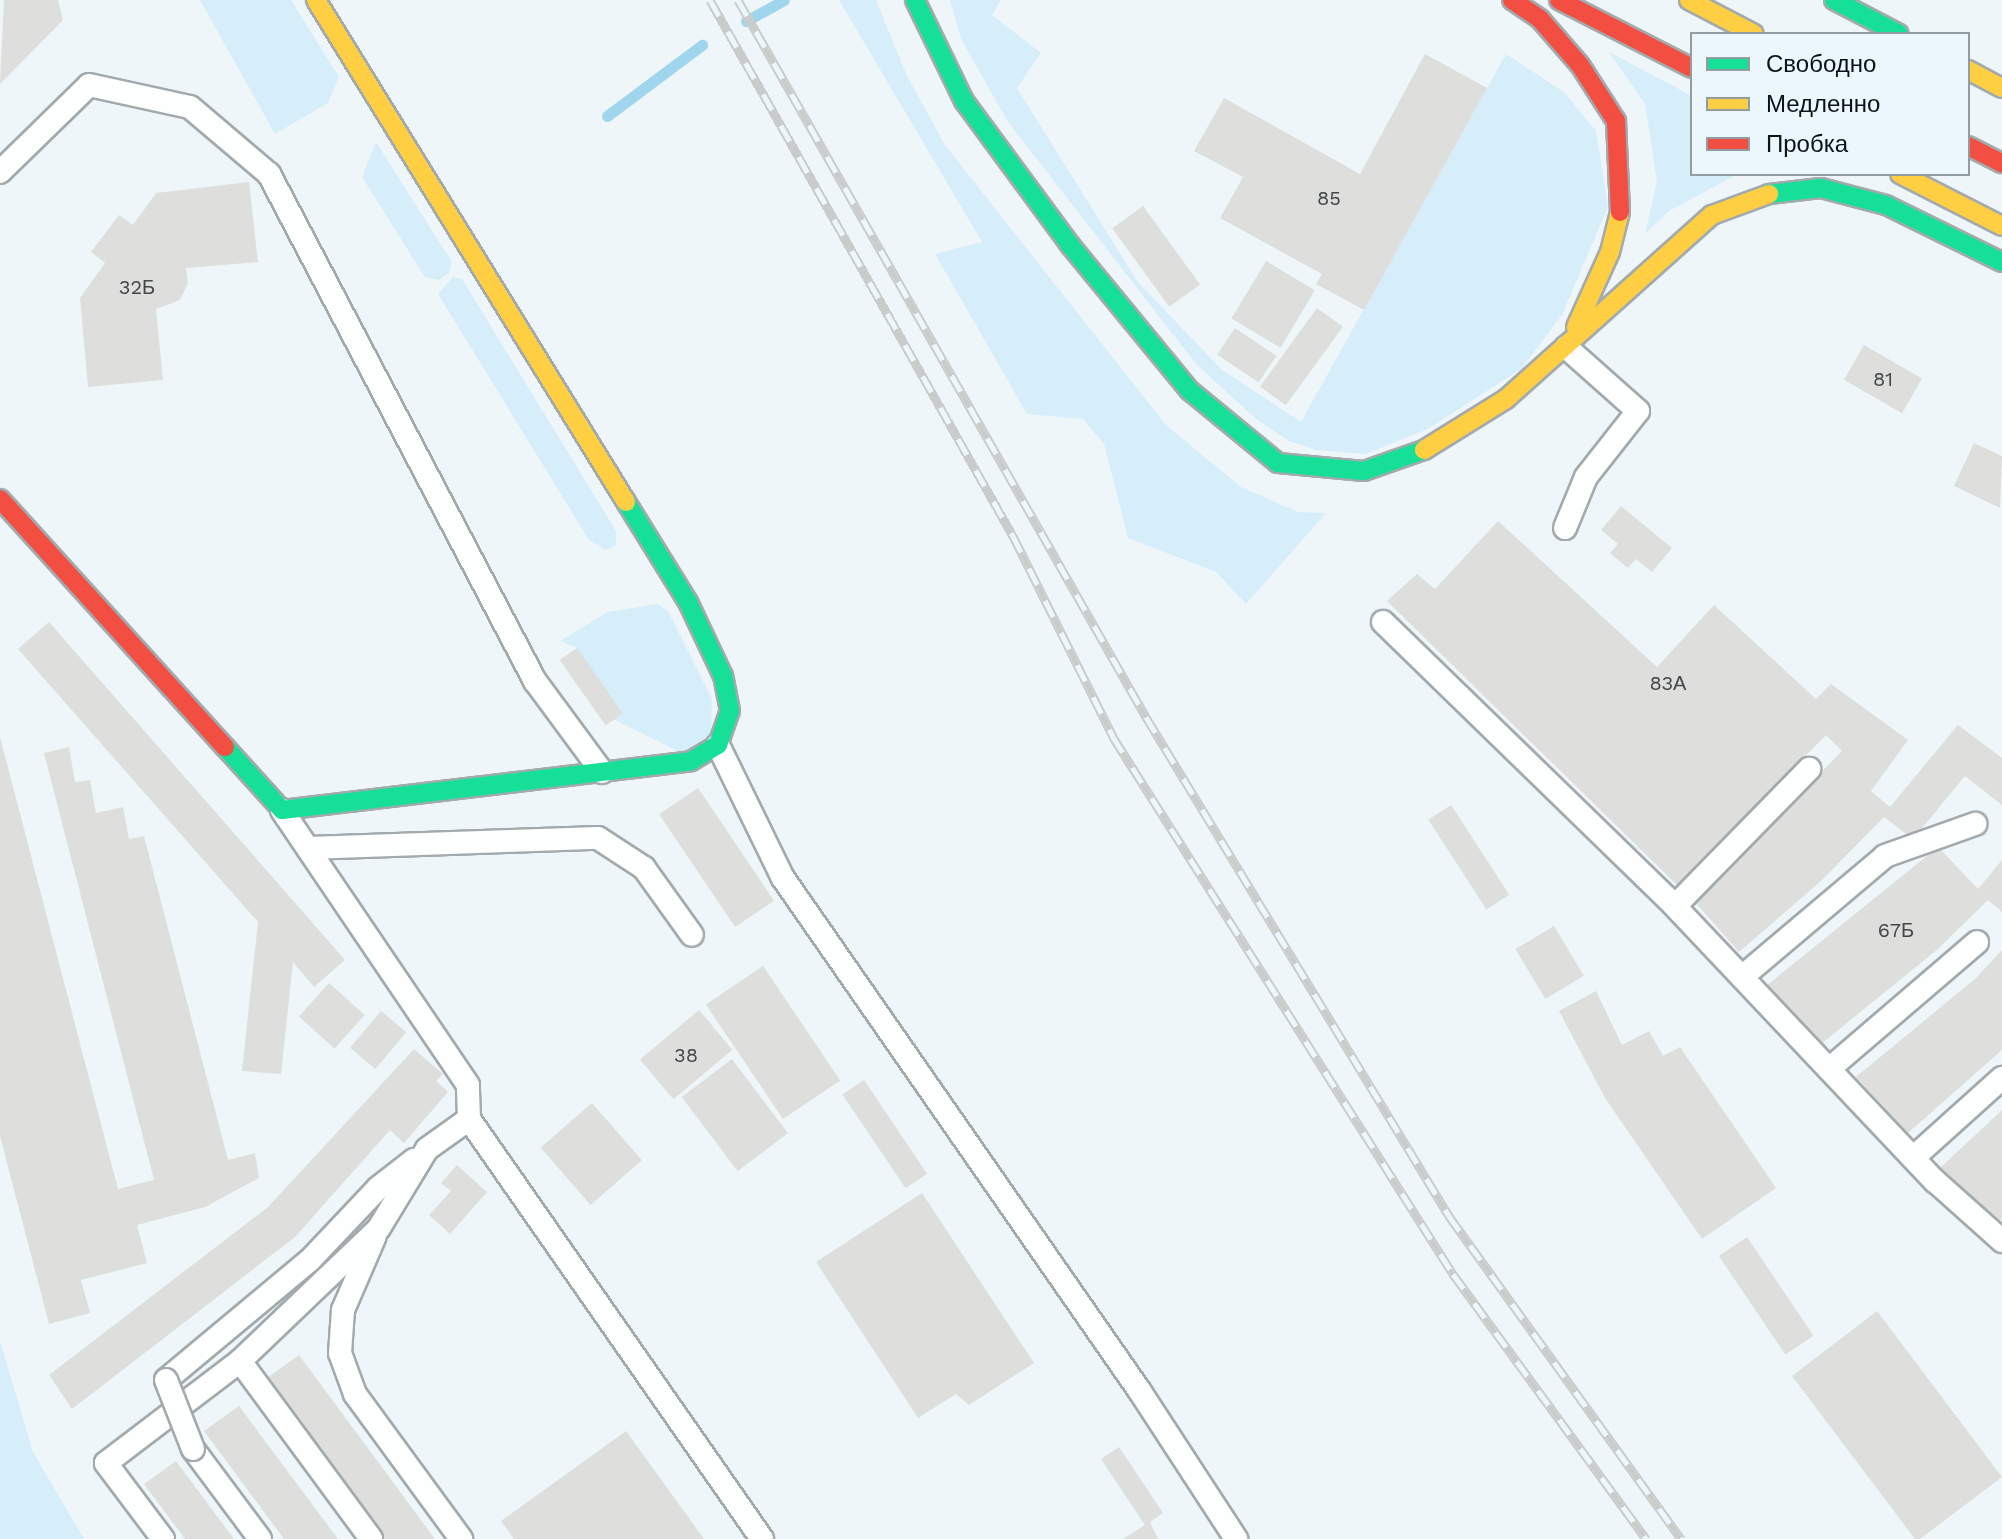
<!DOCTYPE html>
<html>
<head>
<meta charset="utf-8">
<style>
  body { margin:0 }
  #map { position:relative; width:2002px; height:1539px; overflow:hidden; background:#eff6f9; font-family:"Work Sans",sans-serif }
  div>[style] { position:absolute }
  .green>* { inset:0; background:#d6eefa }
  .stream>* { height:11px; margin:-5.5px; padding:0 5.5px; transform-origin:5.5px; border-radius:5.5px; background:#a0d6ed }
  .building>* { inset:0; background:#dededc; transform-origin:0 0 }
  .roads { filter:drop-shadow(2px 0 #a3aaad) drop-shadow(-2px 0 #a3aaad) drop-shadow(0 2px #a3aaad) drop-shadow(0 -2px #a3aaad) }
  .lane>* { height:22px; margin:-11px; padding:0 11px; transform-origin:11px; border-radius:11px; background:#fdfefe }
  .fast>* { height:18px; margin:-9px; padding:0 9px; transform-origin:9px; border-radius:9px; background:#16e098 }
  .slow>* { height:18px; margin:-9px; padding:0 9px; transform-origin:9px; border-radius:9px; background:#ffcf43 }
  .jam>* { height:18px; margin:-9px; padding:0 9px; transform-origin:9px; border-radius:9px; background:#f24e42 }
  .rail>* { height:9px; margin-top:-4.5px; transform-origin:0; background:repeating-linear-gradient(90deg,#ebf7fd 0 18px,#cacccc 0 36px); box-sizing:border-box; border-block:2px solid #cacccc }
  .bridges { filter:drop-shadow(2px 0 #a3aaad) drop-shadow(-2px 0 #a3aaad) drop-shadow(0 2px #a3aaad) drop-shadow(0 -2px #a3aaad) }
  .lane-bridge>* { height:22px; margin:-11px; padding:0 11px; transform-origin:11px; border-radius:11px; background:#fdfefe }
  span { translate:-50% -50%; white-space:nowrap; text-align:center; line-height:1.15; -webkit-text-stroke:8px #ebf7fd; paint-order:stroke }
  .number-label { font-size:20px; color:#424748 }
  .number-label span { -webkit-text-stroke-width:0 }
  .legend { position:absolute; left:1690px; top:32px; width:280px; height:144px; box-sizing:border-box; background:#ebf7fd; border:2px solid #929ca1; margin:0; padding:10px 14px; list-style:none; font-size:24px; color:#0c1316 }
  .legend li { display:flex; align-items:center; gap:16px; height:40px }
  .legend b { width:40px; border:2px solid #929ca1 }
</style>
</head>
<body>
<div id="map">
  <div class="green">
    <div style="clip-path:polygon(200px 0,291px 0,339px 77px,328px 103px,275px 134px)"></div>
    <div style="clip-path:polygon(839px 0,876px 0,907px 76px,945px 145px,1166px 425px,1241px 487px,1298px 512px,1326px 513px,1246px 604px,1216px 572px,1128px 538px,1104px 444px,1083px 419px,1027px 414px,935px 254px,982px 242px)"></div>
    <div style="clip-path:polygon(950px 0,1001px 0,992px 15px,1041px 53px,1017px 88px,1138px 282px,1221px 369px,1301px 422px,1506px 54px,1564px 92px,1596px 131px,1608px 207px,1562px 315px,1521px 369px,1428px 429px,1366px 454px,1316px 450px,1289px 441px,1256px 419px,1196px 364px,1008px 122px,961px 39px)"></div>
    <div style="clip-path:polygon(1609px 52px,1692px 96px,1692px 174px,1738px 174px,1669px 211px,1645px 234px,1657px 181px,1645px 104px)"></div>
    <div style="clip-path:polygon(376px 142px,452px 262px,449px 273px,439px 280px,425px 277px,362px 177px)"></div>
    <div style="clip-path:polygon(453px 277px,462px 279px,616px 531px,616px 545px,606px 550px,589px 540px,438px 294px)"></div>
    <div style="clip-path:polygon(658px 604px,668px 611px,712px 699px,711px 735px,686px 755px,613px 719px,577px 648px,560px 641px,608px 612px)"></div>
    <div style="clip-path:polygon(0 1341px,33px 1452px,84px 1539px,0 1539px)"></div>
  </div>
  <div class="stream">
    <div style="left:746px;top:21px;width:43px;rotate:-28.9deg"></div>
    <div style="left:607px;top:116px;width:119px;rotate:-36.8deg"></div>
  </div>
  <div class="building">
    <div style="clip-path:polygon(4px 0,58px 0,63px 20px,0 84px)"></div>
    <div style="clip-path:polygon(1425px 54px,1487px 88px,1364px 310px,1316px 284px,1322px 274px,1220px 218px,1243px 177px,1194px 151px,1224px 98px,1360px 174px)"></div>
    <div style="clip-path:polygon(249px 182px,258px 262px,186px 268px,188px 283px,180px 300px,156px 309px,163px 380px,88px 387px,80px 298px,105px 263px,91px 252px,119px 215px,133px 225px,156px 193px)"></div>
    <div style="left:1143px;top:206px;width:97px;height:38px;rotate:54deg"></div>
    <div style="left:1266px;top:261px;width:57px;height:67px;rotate:31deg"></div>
    <div style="left:1317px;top:308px;width:32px;height:97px;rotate:36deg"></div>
    <div style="left:1235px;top:328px;width:50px;height:32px;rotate:34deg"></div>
    <div style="left:1864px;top:345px;width:67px;height:40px;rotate:30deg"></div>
    <div style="clip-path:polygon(1974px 443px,2002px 456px,2000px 508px,1954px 486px)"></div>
    <div style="clip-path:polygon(1621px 506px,1672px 548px,1652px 572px,1636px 559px,1628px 568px,1610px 553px,1618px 544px,1601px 530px)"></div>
    <div style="clip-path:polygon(1498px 521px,1657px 667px,1714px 605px,1816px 699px,1831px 684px,1908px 740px,1871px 791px,1890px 807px,1958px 725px,2002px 758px,2002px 805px,1965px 776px,1913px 839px,1884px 817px,1822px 880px,1739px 952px,1694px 901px,1842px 751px,1826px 735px,1678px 886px,1387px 601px,1417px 574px,1435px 589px)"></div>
    <div style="clip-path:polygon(49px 622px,345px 960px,314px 987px,293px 962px,281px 1074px,242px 1071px,258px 922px,18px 649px)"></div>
    <div style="left:577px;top:648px;width:80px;height:21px;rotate:55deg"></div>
    <div style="clip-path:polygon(0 737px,118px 1189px,154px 1180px,44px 753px,69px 747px,75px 782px,90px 780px,96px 813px,123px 807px,129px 839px,144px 836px,228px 1160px,255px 1153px,259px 1178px,205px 1207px,137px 1225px,147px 1263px,81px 1280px,90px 1313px,49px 1324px,0 1136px)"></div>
    <div style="left:698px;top:788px;width:136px;height:47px;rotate:56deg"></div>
    <div style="left:1451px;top:805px;width:107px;height:27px;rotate:57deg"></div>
    <div style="clip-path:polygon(1938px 847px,1978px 889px,2002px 860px,2002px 912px,1988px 900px,1938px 949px,1821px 1044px,1766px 986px)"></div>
    <div style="left:1554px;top:926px;width:58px;height:45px;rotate:59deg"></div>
    <div style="clip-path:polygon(2002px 950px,2002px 1050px,1908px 1133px,1856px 1077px,1976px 978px)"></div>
    <div style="left:763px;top:966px;width:138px;height:69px;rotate:56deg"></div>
    <div style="left:329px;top:983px;width:48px;height:45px;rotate:42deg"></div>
    <div style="clip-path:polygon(1596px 991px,1622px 1045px,1649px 1031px,1663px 1056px,1680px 1047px,1776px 1188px,1702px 1239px,1605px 1098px,1559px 1011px)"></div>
    <div style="left:699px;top:1010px;width:52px;height:77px;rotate:50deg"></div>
    <div style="left:381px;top:1011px;width:33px;height:48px;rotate:40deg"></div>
    <div style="clip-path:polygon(414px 1049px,443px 1074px,436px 1081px,448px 1092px,404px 1143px,390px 1130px,295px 1237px,72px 1409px,49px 1375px,268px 1207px)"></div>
    <div style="left:732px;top:1059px;width:93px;height:63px;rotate:53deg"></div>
    <div style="left:864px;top:1080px;width:113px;height:26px;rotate:56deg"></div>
    <div style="left:592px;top:1103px;width:76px;height:68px;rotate:49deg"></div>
    <div style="clip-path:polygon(2002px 1110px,2002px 1218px,1999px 1222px,1939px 1169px)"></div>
    <div style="clip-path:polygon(457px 1165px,487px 1192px,450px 1234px,429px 1215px,451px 1191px,441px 1183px)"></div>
    <div style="clip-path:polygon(922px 1193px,1034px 1363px,969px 1405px,956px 1394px,918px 1418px,816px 1262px)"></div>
    <div style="left:1747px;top:1237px;width:119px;height:34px;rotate:56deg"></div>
    <div style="clip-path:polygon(1877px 1311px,2002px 1477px,1920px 1539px,1915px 1539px,1792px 1376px)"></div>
    <div style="clip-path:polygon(299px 1355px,435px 1539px,385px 1539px,267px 1378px)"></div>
    <div style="clip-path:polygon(239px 1406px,338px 1539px,284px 1539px,204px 1431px)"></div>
    <div style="clip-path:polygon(626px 1431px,704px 1539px,514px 1539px,501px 1521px)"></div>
    <div style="clip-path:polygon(1119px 1447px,1163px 1513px,1150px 1522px,1158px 1539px,1123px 1539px,1145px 1525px,1101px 1459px)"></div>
    <div style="clip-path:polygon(176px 1461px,234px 1539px,185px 1539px,144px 1484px)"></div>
  </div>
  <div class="roads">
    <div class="lane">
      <div style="left:0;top:172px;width:124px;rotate:-44.3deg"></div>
      <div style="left:89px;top:85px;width:103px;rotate:12.3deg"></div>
      <div style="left:190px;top:107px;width:104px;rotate:40.3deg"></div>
      <div style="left:269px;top:174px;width:573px;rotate:62.32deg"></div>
      <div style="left:535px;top:681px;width:113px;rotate:53.6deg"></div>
      <div style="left:1565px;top:528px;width:55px;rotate:-67.6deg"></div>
      <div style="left:1586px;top:477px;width:84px;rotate:-51.8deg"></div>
      <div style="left:1638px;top:411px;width:96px;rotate:-138.4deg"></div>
      <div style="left:1383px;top:622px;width:396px;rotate:44.2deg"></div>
      <div style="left:1667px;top:898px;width:390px;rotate:46.6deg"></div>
      <div style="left:1935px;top:1181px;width:90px;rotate:41.8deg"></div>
      <div style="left:718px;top:745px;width:148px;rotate:64deg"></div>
      <div style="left:783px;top:878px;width:624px;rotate:55.19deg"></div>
      <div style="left:1139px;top:1390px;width:178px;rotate:56.9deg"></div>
      <div style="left:308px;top:848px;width:290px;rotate:-2deg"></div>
      <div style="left:598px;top:838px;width:55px;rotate:33.1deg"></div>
      <div style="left:644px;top:868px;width:82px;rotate:54.4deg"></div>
      <div style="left:1675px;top:906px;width:192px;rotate:-45.6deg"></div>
      <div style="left:1742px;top:977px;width:187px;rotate:-40.2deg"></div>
      <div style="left:1885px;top:856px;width:96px;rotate:-19.6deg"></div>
      <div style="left:1829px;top:1069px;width:195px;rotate:-40.6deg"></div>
      <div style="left:469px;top:1119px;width:512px;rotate:55.1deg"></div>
      <div style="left:1913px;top:1158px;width:120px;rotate:-42deg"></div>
      <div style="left:375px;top:1236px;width:81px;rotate:113.4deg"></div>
      <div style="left:343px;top:1310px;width:43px;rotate:94deg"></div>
      <div style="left:340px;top:1353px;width:44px;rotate:69.9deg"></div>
      <div style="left:355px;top:1394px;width:180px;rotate:53.8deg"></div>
      <div style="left:240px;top:1361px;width:221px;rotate:53.6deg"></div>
      <div style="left:166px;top:1380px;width:187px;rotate:-39.8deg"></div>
      <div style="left:310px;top:1260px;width:99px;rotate:-46.6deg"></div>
      <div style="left:378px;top:1188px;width:46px;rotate:-37.9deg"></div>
      <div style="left:193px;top:1449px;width:112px;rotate:53.3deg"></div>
      <div style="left:163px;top:1539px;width:95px;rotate:-126.9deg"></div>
      <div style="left:106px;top:1463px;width:168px;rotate:-37.3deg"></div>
      <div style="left:240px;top:1361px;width:192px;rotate:-43.7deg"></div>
      <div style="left:379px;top:1228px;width:92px;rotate:-58.7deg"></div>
      <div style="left:427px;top:1149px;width:52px;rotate:-35.5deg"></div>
      <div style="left:469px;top:1119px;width:34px;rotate:-92deg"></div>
      <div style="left:468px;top:1085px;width:332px;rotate:-124.1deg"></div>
    </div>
    <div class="fast">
      <div style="left:915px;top:0;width:112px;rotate:64.1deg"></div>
      <div style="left:964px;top:101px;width:179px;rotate:53.6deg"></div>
      <div style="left:1070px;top:245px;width:188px;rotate:50.6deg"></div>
      <div style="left:1189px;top:390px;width:115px;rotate:39.4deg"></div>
      <div style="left:1278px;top:463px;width:86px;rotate:5.3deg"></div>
      <div style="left:1364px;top:471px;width:64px;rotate:-19.3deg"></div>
      <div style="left:1834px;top:0;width:73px;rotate:27.6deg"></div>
      <div style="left:1769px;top:194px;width:52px;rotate:-6.6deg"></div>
      <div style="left:1821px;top:188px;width:67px;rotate:14.7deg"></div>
      <div style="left:1886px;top:205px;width:129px;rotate:26.2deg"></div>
      <div style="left:225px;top:747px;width:85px;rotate:47.9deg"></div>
      <div style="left:282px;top:810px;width:412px;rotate:-6.8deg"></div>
      <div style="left:691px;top:761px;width:31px;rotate:-31deg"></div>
      <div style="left:718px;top:745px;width:36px;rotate:-71deg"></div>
      <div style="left:730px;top:711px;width:36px;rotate:-101deg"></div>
      <div style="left:723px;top:676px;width:82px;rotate:-115.3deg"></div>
      <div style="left:688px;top:602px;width:118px;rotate:-121.8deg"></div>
    </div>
    <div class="slow">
      <div style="left:316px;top:0;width:590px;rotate:58.3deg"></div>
      <div style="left:1689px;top:0;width:73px;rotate:27.6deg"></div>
      <div style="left:1968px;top:70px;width:38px;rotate:28deg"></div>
      <div style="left:1900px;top:174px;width:114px;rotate:27deg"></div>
      <div style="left:1576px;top:327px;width:82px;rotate:-65.6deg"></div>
      <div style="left:1610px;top:252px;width:41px;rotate:-76deg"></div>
      <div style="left:1424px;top:450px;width:97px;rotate:-31.9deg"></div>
      <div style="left:1506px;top:399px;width:276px;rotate:-41.8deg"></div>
      <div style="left:1712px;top:215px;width:61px;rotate:-20.2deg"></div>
    </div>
    <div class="jam">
      <div style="left:1512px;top:0;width:34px;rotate:34deg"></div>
      <div style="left:1540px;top:19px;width:61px;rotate:49deg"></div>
      <div style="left:1580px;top:65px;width:67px;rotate:57.3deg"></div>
      <div style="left:1616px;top:121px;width:91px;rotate:87.5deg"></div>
      <div style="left:1559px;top:0;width:149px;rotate:27.1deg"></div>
      <div style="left:1968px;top:146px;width:38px;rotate:27deg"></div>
      <div style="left:0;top:499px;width:335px;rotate:47.8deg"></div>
    </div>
  </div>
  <div class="rail">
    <div style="left:710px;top:0;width:616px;rotate:60.52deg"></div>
    <div style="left:1013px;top:536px;width:225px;rotate:63.5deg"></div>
    <div style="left:1113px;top:737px;width:636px;rotate:57.66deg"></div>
    <div style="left:1453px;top:1274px;width:328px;rotate:53.9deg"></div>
    <div style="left:738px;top:0;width:825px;rotate:60.36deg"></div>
    <div style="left:1146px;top:717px;width:584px;rotate:58.73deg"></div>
    <div style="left:1449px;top:1216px;width:398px;rotate:54.3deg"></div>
  </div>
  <div class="bridges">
    <div class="lane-bridge">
      <div style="left:166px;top:1380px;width:74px;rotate:68.6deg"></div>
    </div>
  </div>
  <div class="number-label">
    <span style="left:1329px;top:198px">85</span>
    <span style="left:137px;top:287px">32Б</span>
    <span style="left:1883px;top:379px">81</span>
    <span style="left:1668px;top:683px">83А</span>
    <span style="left:1896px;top:930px">67Б</span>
    <span style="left:686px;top:1055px">38</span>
  </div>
  <ul class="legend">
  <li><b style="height:10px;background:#16e098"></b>Свободно</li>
  <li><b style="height:10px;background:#ffcf43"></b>Медленно</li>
  <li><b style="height:10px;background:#f24e42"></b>Пробка</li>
  </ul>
</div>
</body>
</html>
